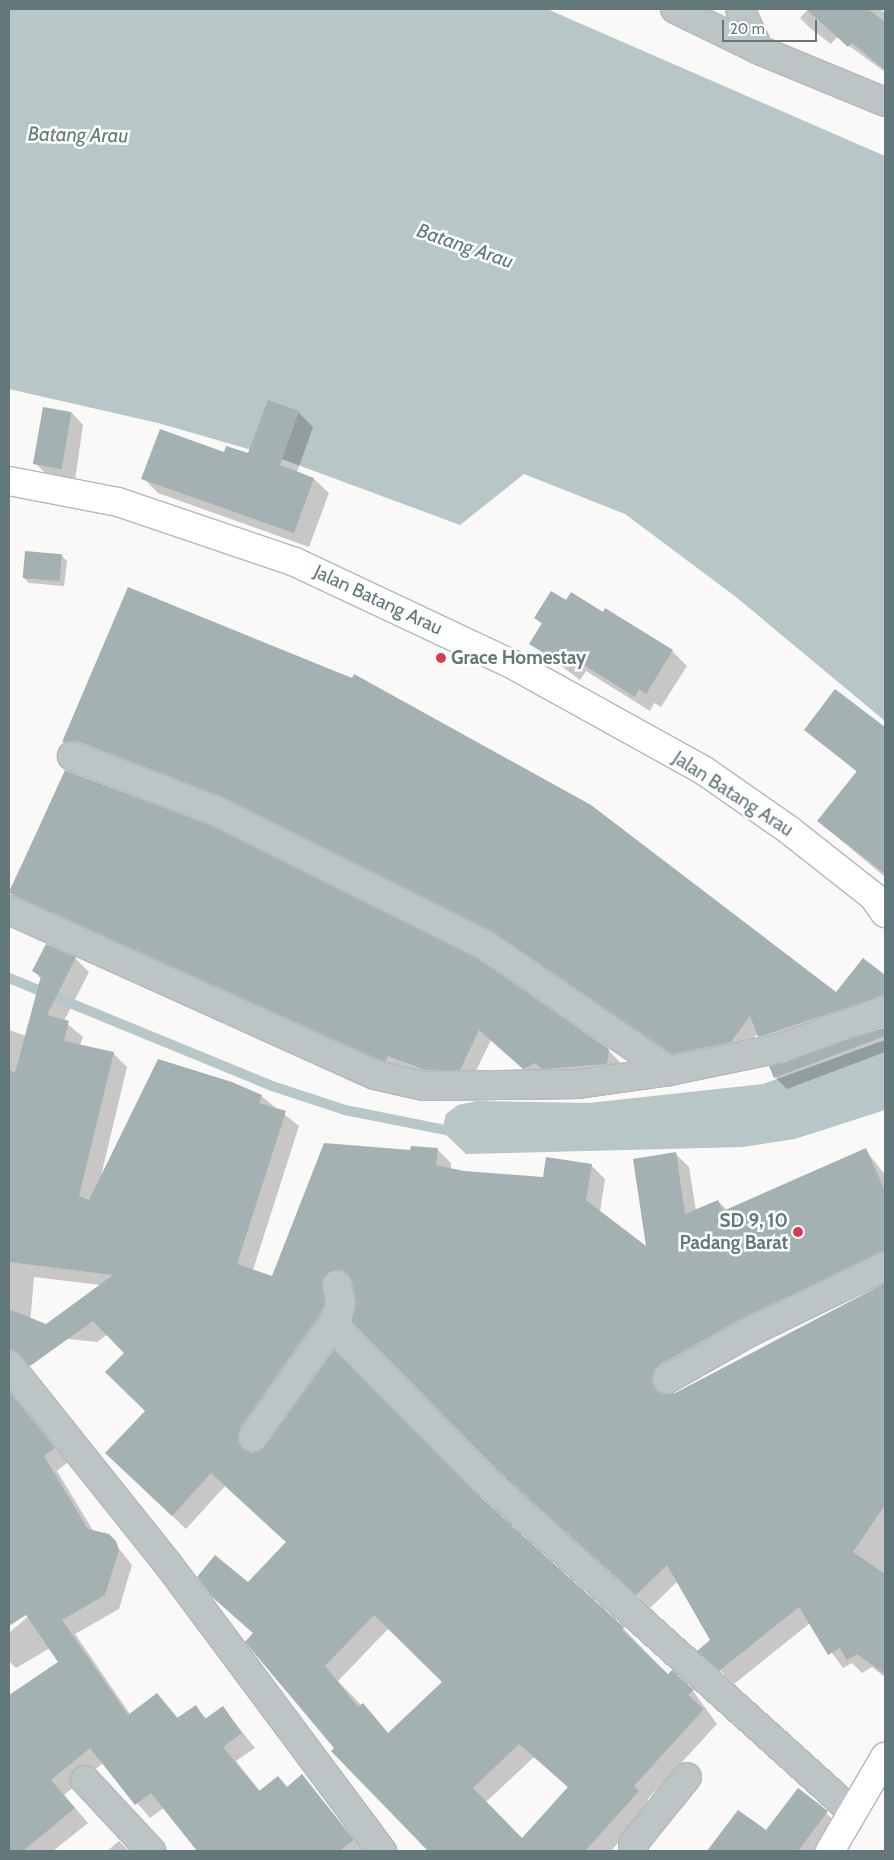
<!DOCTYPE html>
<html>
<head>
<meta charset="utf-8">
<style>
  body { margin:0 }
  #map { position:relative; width:894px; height:1860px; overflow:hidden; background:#faf9f8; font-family:Cabin,sans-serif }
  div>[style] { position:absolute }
  .water>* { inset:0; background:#b7c6c6 }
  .shadow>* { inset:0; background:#0003 }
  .stream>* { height:10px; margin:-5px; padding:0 5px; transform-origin:5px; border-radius:5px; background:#b7c6c6 }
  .building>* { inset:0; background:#a4b1b2; transform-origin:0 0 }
  .roads { filter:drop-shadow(1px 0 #b1b9ba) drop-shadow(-1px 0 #b1b9ba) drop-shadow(0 1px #b1b9ba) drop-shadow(0 -1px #b1b9ba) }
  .minor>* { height:28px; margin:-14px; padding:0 14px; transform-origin:14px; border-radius:14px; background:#bdc4c5 }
  .major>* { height:28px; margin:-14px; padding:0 14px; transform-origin:14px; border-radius:14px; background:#fff }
  .dots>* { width:14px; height:14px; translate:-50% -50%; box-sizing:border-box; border:2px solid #fff; border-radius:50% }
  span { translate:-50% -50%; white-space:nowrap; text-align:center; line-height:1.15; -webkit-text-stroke:5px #fff; paint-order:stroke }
  .street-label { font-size:19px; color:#62787a }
  .poi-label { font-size:19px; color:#62787a; font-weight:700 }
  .left { translate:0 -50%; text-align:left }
  .right { translate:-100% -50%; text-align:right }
  .water-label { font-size:20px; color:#627a78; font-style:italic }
  .frame { position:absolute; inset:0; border:10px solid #62787a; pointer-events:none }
  .scale { position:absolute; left:722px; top:20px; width:95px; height:22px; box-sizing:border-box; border:2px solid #62787a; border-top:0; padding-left:6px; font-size:15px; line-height:18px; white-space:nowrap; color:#62787a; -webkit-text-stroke:4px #fff; paint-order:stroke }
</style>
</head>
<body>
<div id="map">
  <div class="water">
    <div style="clip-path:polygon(9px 9px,547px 9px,885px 156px,885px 721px,736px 597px,625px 514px,524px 474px,460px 525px,279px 458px,158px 423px,9px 389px)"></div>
    <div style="clip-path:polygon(885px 1040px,885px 1110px,795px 1139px,743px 1147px,466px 1154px,442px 1131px,446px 1114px,458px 1105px,477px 1101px,589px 1103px,763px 1084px)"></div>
  </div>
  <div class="shadow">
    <div style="clip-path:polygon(808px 9px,880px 9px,885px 13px,885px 72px,837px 37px,831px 44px,810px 28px,800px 18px)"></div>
    <div style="clip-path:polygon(268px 401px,299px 413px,313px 427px,297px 472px,314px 479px,329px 493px,309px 547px,158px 493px,143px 478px,224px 453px,248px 455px)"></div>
    <div style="clip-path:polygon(72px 413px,83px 425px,75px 480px,47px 475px,36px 464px)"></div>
    <div style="clip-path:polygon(61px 555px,67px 561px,64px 586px,29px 583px,24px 578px)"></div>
    <div style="clip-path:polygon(129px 588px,836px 994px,863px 960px,885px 977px,885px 1009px,771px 1048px,758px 1033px,742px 1054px,685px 1066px,505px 943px,75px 753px,63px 742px)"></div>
    <div style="clip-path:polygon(566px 602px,603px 613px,672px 651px,687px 666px,661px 707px,654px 703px,650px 711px,586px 671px,580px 680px,531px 643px,543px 625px,535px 618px)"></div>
    <div style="clip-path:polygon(835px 691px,885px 730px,885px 877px,818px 821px,857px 772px,805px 730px)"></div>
    <div style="clip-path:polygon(66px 772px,608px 1050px,620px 1062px,618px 1075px,536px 1080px,491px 1040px,471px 1081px,397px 1072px,20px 904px,9px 891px)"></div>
    <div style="clip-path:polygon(evenodd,75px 958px,89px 972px,64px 1021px,83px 1037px,80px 1046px,113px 1053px,127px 1067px,101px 1176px,261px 1096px,299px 1126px,253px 1270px,272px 1277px,411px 1152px,437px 1149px,451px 1163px,451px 1170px,463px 1172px,544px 1178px,591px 1165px,605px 1179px,600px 1212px,648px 1249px,675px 1153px,689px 1167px,696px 1211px,718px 1201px,727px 1210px,865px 1149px,885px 1175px,885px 1271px,673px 1379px,665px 1393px,675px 1394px,885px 1285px,885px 1677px,872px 1667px,862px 1673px,852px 1663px,843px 1668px,810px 1623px,734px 1684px,713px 1664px,712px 1640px,678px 1581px,650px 1608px,509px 1481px,358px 1303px,354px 1284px,341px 1287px,254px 1443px,253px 1454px,473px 1492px,623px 1628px,668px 1675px,672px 1672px,693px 1691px,717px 1724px,647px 1800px,652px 1806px,611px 1851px,430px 1851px,333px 1751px,336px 1749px,254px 1634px,213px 1596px,248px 1584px,287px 1543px,225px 1486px,186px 1529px,121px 1467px,147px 1411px,126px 1353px,108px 1334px,97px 1342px,60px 1338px,101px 1285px,34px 1277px,29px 1336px,9px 1334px,9px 1030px,26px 1036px,41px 979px,34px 971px,75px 958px,389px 1628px,444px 1682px,389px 1734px,338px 1681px,389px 1628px,75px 958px,534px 1757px,569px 1788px,522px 1839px,486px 1802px,534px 1757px)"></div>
    <div style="clip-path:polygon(885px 1028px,885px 1052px,787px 1089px,775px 1077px,771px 1067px)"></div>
    <div style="clip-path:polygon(9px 1391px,68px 1462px,57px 1471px,94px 1532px,108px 1535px,132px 1565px,119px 1609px,75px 1634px,130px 1714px,157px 1694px,179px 1719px,195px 1707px,207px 1719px,223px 1708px,255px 1748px,236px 1761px,260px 1791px,278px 1777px,288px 1788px,302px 1776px,364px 1851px,201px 1851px,165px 1807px,150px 1818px,103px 1763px,64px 1795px,88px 1823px,53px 1851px,9px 1851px,9px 1696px,59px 1662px,50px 1648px,16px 1668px,9px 1661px,9px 1633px,74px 1577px,9px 1611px)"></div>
    <div style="clip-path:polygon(798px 1789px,841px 1826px,823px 1851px,712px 1851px,738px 1812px,766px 1832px)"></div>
    <div style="clip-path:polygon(119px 1841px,129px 1851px,107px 1851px)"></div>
  </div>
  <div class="stream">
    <div style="left:9px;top:978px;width:284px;rotate:22.3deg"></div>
    <div style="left:272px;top:1086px;width:77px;rotate:18.2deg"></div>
    <div style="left:345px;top:1110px;width:112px;rotate:11.3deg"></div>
  </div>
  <div class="building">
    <div style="clip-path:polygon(806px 9px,868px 9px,885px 22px,885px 70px,852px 43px,848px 47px)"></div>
    <div style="clip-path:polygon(268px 400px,299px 411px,280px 465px,314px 478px,294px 533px,141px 479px,160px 429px,224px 452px,226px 446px,248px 453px)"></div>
    <div style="left:43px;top:407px;width:29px;height:58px;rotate:10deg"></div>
    <div style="left:25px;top:551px;width:37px;height:27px;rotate:5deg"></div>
    <div style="clip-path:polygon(128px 587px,352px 678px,354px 674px,591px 805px,836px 992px,863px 958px,885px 975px,885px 995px,758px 1037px,750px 1016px,731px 1042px,672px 1054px,492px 931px,223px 797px,78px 741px,62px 742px)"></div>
    <div style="clip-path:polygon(551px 591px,566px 600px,571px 592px,603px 612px,605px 608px,673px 650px,646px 694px,639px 689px,635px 697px,571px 657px,565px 666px,529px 644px,542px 623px,534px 618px)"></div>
    <div style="clip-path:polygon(835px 689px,885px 727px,885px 874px,817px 821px,857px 771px,804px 730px)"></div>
    <div style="clip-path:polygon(65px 770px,210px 825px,477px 958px,609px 1049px,607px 1064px,542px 1069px,535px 1063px,523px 1069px,479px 1030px,460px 1070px,425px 1070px,388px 1056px,386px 1061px,380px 1060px,9px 893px)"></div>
    <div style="clip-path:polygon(evenodd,46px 944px,76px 957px,47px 1015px,69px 1021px,64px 1041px,114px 1052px,79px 1196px,89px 1200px,158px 1059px,232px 1082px,262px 1095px,259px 1103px,286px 1111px,237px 1264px,272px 1276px,324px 1143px,410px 1150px,411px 1146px,438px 1148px,436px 1165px,464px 1171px,543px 1177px,546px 1157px,592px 1164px,586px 1200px,646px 1246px,633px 1159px,676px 1152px,685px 1214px,718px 1200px,723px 1211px,866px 1148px,885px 1191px,885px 1251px,744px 1317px,659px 1365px,651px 1379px,660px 1393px,675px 1393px,885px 1283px,885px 1505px,853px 1552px,885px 1574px,885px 1674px,857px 1654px,847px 1660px,840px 1648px,828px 1655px,799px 1607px,719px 1671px,697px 1651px,710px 1640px,667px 1565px,636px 1595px,494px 1467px,351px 1322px,356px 1303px,352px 1282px,342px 1270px,333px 1270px,322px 1280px,325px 1303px,318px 1317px,240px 1428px,239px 1443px,244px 1449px,252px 1453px,265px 1446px,334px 1349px,473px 1490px,624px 1627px,622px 1630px,668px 1674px,672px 1670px,694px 1690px,688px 1695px,704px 1709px,634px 1786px,639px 1791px,585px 1851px,428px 1851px,331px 1751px,334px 1748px,245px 1642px,253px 1633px,212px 1597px,197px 1577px,215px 1555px,248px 1582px,286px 1542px,211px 1473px,172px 1516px,105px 1453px,145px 1411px,105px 1372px,124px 1353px,93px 1321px,30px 1366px,9px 1350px,9px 1309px,46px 1324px,113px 1275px,9px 1262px,9px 1070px,15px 1073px,41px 976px,32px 971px,46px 944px,374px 1615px,442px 1682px,388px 1733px,363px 1703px,358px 1707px,325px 1666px,374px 1615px,46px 944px,519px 1744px,568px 1787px,522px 1838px,473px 1788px,519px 1744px)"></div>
    <div style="clip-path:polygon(885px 1027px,885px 1036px,774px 1078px,769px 1066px)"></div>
    <div style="clip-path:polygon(9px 1390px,55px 1448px,44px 1456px,88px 1529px,109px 1534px,116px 1541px,119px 1550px,105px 1595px,62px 1620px,128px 1715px,157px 1693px,177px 1718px,196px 1705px,205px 1719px,223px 1706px,242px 1733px,223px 1747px,259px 1791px,278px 1776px,287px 1787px,302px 1774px,354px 1840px,339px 1851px,197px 1851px,151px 1793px,135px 1805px,90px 1748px,51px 1780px,75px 1808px,23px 1851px,9px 1851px,9px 1695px,58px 1662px,26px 1615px,9px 1626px)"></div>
    <div style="clip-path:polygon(798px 1788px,828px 1811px,798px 1851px,707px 1851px,738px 1810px,766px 1830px)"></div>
  </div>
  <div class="roads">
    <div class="minor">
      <div style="left:675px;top:9px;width:93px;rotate:26deg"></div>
      <div style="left:759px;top:50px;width:136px;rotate:22.4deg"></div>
      <div style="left:740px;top:9px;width:45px;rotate:65.1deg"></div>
      <div style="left:72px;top:756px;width:154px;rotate:20.9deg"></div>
      <div style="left:216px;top:811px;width:301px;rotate:26.5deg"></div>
      <div style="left:485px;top:945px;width:223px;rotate:34.4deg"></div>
      <div style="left:9px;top:910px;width:401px;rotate:24.3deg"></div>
      <div style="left:375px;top:1075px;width:49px;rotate:12.9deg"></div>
      <div style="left:423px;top:1086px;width:155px;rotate:-0.7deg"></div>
      <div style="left:578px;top:1084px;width:92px;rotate:-8.1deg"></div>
      <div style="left:669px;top:1071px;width:114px;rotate:-11.6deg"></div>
      <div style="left:781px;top:1048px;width:111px;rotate:-20.1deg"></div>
      <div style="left:337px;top:1285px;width:20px;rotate:79deg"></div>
      <div style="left:341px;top:1305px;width:22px;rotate:114deg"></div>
      <div style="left:332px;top:1325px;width:215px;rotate:45.4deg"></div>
      <div style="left:483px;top:1478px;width:498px;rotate:42.1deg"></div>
      <div style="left:9px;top:1365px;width:255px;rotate:51.4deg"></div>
      <div style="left:168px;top:1564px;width:358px;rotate:53.3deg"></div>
      <div style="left:667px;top:1379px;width:98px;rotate:-29.5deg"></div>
      <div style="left:752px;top:1331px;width:148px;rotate:-26deg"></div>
      <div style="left:253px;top:1437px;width:137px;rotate:-54.8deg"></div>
      <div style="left:85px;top:1780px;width:97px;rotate:47.1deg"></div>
      <div style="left:634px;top:1851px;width:7px;rotate:-98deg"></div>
      <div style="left:633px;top:1844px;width:86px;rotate:-51.1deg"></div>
    </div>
    <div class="major">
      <div style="left:9px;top:481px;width:111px;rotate:10.9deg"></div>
      <div style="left:118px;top:502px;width:187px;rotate:18.7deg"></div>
      <div style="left:295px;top:562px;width:238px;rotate:25.2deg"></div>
      <div style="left:510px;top:663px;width:221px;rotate:29deg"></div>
      <div style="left:703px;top:770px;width:105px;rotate:34.9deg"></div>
      <div style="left:789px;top:830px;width:107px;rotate:38.2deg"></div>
      <div style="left:873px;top:896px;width:21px;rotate:55deg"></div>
      <div style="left:830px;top:1851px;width:109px;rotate:-59.7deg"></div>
    </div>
  </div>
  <div class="dots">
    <div style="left:441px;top:658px;background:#d43d4a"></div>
    <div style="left:798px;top:1232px;background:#d43d4a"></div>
  </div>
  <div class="street-label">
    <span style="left:378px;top:600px;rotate:25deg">Jalan Batang Arau</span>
    <span style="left:733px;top:794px;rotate:33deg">Jalan Batang Arau</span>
  </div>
  <div class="poi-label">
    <span class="left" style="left:451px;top:658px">Grace Homestay</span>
    <span class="right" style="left:788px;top:1232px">SD 9, 10<br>Padang Barat</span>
  </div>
  <div class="water-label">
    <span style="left:78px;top:135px;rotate:1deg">Batang Arau</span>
    <span style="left:465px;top:246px;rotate:19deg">Batang Arau</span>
  </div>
  <div class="frame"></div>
  <div class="scale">20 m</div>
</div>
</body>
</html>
